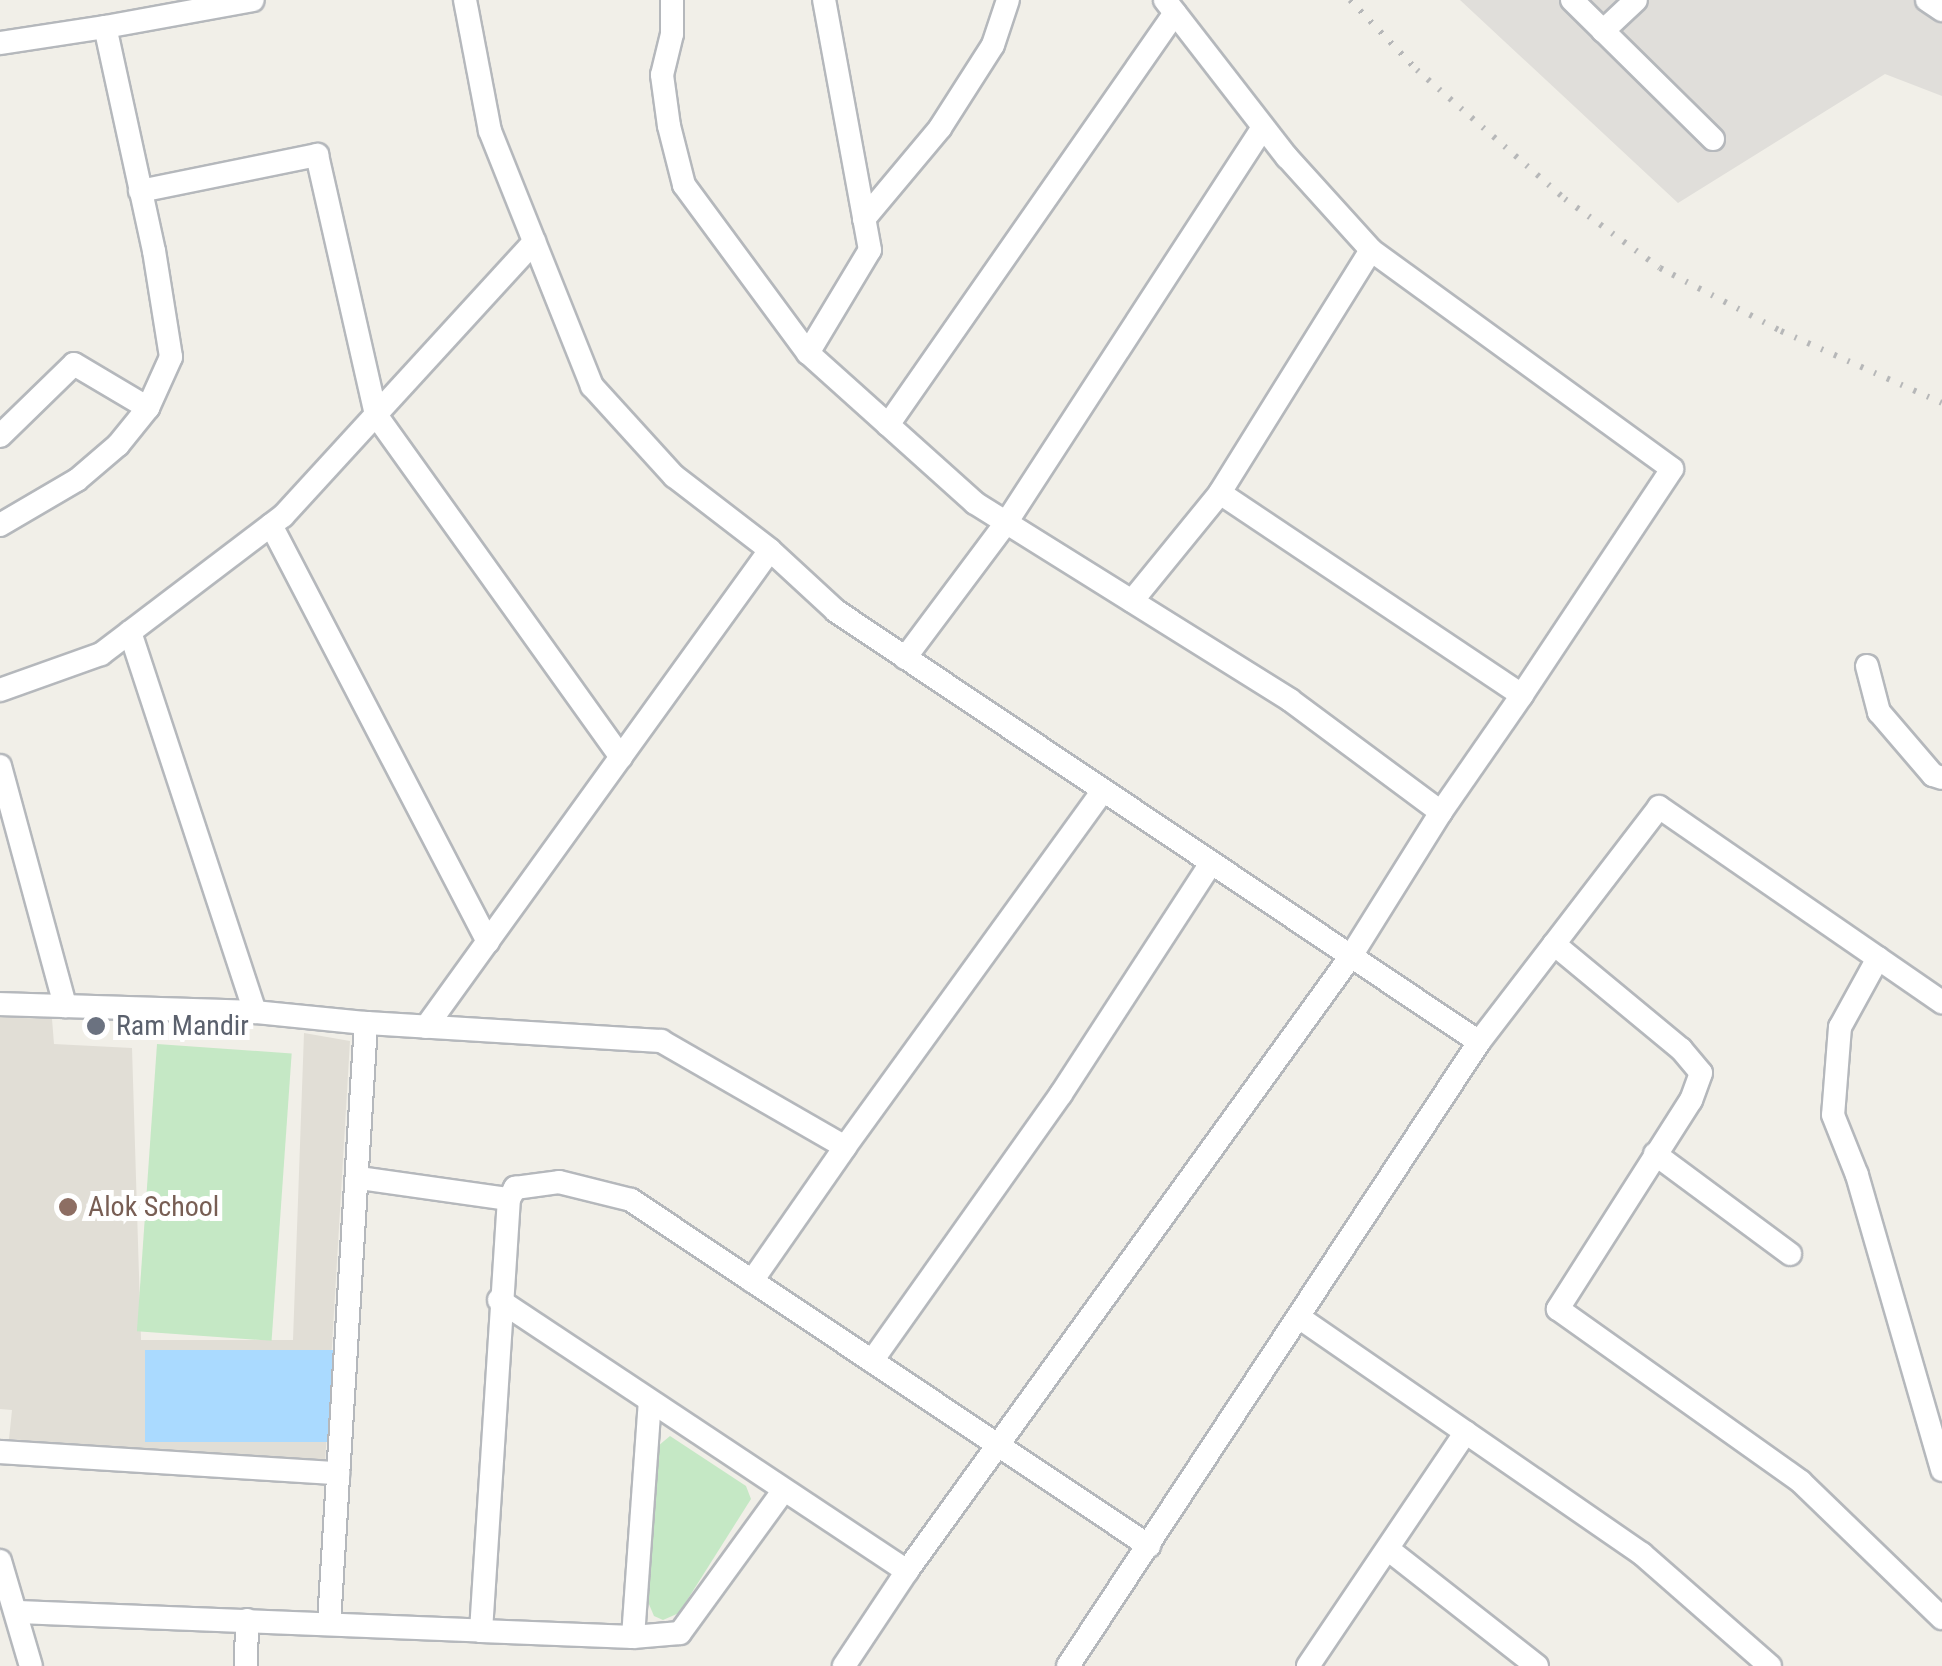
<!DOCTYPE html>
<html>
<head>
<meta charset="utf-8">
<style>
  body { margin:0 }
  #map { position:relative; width:1942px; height:1666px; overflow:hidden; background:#f1efe8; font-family:"Roboto Condensed",sans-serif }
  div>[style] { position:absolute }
  .industrial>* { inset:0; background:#e0deda }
  .education>* { inset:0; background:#e1ded6 }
  .green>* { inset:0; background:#c5e8c5; transform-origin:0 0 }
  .water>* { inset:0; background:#aadaff; transform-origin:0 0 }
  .roads { filter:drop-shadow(2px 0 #b5b8bc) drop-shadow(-2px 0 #b5b8bc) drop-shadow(0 2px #b5b8bc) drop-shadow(0 -2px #b5b8bc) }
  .minor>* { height:22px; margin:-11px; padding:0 11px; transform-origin:11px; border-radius:11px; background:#fff }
  .rail>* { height:6px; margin-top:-3px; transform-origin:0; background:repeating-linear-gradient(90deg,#b6b7b8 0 2.5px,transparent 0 14.5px) }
  .dots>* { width:28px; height:28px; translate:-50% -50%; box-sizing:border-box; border:5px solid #fff; border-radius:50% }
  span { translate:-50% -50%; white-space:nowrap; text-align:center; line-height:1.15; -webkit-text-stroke:10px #fff; paint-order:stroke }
  .worship-label { font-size:28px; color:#5b616d }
  .left { translate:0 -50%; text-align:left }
  .education-label { font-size:28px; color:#785e54 }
</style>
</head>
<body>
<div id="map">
  <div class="industrial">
    <div style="clip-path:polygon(1460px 0,1942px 0,1942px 96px,1885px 74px,1678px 203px)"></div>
  </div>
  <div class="education">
    <div style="clip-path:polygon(0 1017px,52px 1019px,54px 1044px,132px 1048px,141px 1340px,293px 1340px,304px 1033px,350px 1041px,325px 1464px,9px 1439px,12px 1410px,0 1409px)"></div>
  </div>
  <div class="green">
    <div style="left:157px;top:1044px;width:135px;height:288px;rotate:4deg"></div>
    <div style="clip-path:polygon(670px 1436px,746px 1486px,751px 1499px,679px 1613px,663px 1620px,654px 1616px,648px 1602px,658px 1446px)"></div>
  </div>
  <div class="water">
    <div style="left:145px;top:1350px;width:188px;height:92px"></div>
  </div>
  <div class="roads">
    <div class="minor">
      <div style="left:465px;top:0;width:133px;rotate:79.2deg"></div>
      <div style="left:490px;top:131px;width:275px;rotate:68.2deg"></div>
      <div style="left:592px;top:386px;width:122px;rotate:47.7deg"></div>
      <div style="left:674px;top:476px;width:121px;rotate:37.6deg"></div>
      <div style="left:770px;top:550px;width:90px;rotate:42.7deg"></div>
      <div style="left:836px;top:611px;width:774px;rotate:33.83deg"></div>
      <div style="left:1479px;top:1042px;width:747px;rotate:123.37deg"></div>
      <div style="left:672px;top:0;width:34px;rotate:90deg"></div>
      <div style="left:672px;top:34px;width:42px;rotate:103.7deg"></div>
      <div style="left:662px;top:75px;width:51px;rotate:82.2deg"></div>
      <div style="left:669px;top:126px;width:61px;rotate:75.7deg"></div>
      <div style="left:684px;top:185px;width:209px;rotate:53.6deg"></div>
      <div style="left:808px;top:353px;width:120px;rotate:-59deg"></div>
      <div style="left:870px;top:250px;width:254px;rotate:-100.4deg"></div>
      <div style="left:1165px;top:0;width:199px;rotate:52.2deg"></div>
      <div style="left:1287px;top:157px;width:125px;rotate:47.9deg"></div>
      <div style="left:1371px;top:250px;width:286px;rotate:121.9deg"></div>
      <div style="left:1220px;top:493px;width:363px;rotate:33.8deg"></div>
      <div style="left:1522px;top:695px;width:142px;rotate:124.7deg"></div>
      <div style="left:1572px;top:0;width:198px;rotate:44.6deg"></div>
      <div style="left:1927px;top:0;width:18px;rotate:34deg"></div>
      <div style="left:1603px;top:31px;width:45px;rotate:-43.2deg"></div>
      <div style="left:0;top:43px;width:106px;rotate:-8.7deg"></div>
      <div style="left:140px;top:191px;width:181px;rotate:-11.5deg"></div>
      <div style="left:317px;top:155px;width:267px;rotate:77.2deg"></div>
      <div style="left:376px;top:415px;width:421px;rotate:54.4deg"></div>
      <div style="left:864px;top:219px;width:119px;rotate:-50.1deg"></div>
      <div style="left:940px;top:128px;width:98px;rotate:-57.4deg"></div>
      <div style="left:993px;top:45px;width:47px;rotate:-71.6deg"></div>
      <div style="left:1371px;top:250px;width:372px;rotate:36deg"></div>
      <div style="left:1672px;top:469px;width:271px;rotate:123.6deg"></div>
      <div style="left:808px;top:353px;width:224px;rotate:41.9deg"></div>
      <div style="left:975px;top:503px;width:372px;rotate:32deg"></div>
      <div style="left:1290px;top:700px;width:188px;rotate:36.6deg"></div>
      <div style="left:1441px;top:812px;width:170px;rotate:122deg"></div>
      <div style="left:1351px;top:956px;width:759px;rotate:125.83deg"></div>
      <div style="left:888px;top:425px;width:502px;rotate:-55.14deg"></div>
      <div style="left:0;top:436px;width:103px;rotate:-44.2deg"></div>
      <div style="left:74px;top:364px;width:86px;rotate:30.7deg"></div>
      <div style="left:0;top:525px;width:89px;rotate:-30.3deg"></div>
      <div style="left:77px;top:480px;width:54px;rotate:-40.5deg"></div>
      <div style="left:118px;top:445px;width:48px;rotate:-51deg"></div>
      <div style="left:148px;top:408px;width:56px;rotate:-65.7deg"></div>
      <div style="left:171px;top:357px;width:107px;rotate:-99.1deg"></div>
      <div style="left:154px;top:251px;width:229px;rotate:-102.3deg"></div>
      <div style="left:105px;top:27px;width:150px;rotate:-10.3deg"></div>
      <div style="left:271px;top:525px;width:470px;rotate:62.5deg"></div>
      <div style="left:1132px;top:601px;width:139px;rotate:-50.8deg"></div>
      <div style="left:905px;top:658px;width:169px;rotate:-53.2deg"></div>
      <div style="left:1006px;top:523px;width:472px;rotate:-57deg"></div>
      <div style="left:1867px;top:666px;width:48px;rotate:75.4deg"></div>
      <div style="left:1879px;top:712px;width:83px;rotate:49.4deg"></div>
      <div style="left:1933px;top:775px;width:9px;rotate:18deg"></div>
      <div style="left:0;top:690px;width:107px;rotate:-19.6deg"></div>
      <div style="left:101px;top:654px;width:228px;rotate:-37.2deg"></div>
      <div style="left:283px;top:516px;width:372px;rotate:-47.5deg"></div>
      <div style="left:0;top:766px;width:249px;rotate:74.8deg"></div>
      <div style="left:1554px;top:944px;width:165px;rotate:39.6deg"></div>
      <div style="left:1681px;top:1049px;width:31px;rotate:50deg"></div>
      <div style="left:1701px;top:1073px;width:29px;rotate:110deg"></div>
      <div style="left:1691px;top:1100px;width:248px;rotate:122.5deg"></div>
      <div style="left:1558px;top:1309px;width:298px;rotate:35.4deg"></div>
      <div style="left:1801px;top:1482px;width:196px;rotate:44deg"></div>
      <div style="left:1878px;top:958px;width:79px;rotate:118.8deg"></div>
      <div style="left:1840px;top:1027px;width:88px;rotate:94.5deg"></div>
      <div style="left:1833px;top:1115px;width:65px;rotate:68.2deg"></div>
      <div style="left:1857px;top:1175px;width:307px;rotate:73.9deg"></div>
      <div style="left:0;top:1004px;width:255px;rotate:1.8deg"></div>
      <div style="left:255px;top:1012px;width:400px;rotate:-108.2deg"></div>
      <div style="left:255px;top:1012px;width:112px;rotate:5.7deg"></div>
      <div style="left:426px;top:1027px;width:588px;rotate:-54.2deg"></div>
      <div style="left:1479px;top:1042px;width:296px;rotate:-52.5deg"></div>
      <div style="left:1659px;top:807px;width:344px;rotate:34.6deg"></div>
      <div style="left:1655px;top:1154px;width:168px;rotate:36.5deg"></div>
      <div style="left:359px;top:1178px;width:151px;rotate:8deg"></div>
      <div style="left:752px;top:1281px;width:163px;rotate:-55.2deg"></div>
      <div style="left:499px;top:1300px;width:490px;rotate:33.6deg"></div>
      <div style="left:907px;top:1571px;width:114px;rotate:123.6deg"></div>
      <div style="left:1300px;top:1318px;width:416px;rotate:34.6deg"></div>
      <div style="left:1642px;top:1554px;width:170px;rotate:41.2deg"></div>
      <div style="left:872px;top:1361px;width:327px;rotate:-54.7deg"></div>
      <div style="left:1061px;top:1094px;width:275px;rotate:-57deg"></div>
      <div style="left:0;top:1452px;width:339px;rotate:3.6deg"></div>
      <div style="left:1389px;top:1550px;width:188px;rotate:38.1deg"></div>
      <div style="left:0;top:1561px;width:109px;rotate:73.6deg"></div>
      <div style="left:17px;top:1612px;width:464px;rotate:2.3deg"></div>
      <div style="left:481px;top:1631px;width:433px;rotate:-86.3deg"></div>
      <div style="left:509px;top:1199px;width:13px;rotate:-61deg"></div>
      <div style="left:515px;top:1188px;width:44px;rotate:-7.8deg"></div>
      <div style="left:559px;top:1182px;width:74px;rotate:14deg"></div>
      <div style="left:631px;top:1200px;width:623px;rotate:33.74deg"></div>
      <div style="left:329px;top:1623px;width:601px;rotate:-86.47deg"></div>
      <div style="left:366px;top:1023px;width:296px;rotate:3.5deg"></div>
      <div style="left:661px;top:1041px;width:212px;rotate:29.9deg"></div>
      <div style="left:845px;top:1147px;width:440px;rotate:-54.1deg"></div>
      <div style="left:481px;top:1631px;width:152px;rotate:2.3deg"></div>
      <div style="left:633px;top:1637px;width:47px;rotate:-4.9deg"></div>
      <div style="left:680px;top:1633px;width:175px;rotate:-54deg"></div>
      <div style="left:633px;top:1637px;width:236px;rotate:-85.9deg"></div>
      <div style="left:246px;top:1666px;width:46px;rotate:-88.8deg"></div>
      <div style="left:1308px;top:1666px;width:282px;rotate:-56deg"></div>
    </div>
  </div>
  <div class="rail">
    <div style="left:1350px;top:0;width:97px;rotate:46.3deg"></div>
    <div style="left:1417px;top:70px;width:196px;rotate:41.1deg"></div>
    <div style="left:1565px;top:199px;width:117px;rotate:36deg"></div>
    <div style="left:1660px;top:268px;width:136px;rotate:27.5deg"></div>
    <div style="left:1781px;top:331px;width:176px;rotate:24.1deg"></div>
  </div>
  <div class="dots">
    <div style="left:96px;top:1026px;background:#6b7280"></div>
    <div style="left:68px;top:1207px;background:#8d6e63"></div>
  </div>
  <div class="worship-label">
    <span class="left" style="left:116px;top:1026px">Ram Mandir</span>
  </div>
  <div class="education-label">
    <span class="left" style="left:88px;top:1207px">Alok School</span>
  </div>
</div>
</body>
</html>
